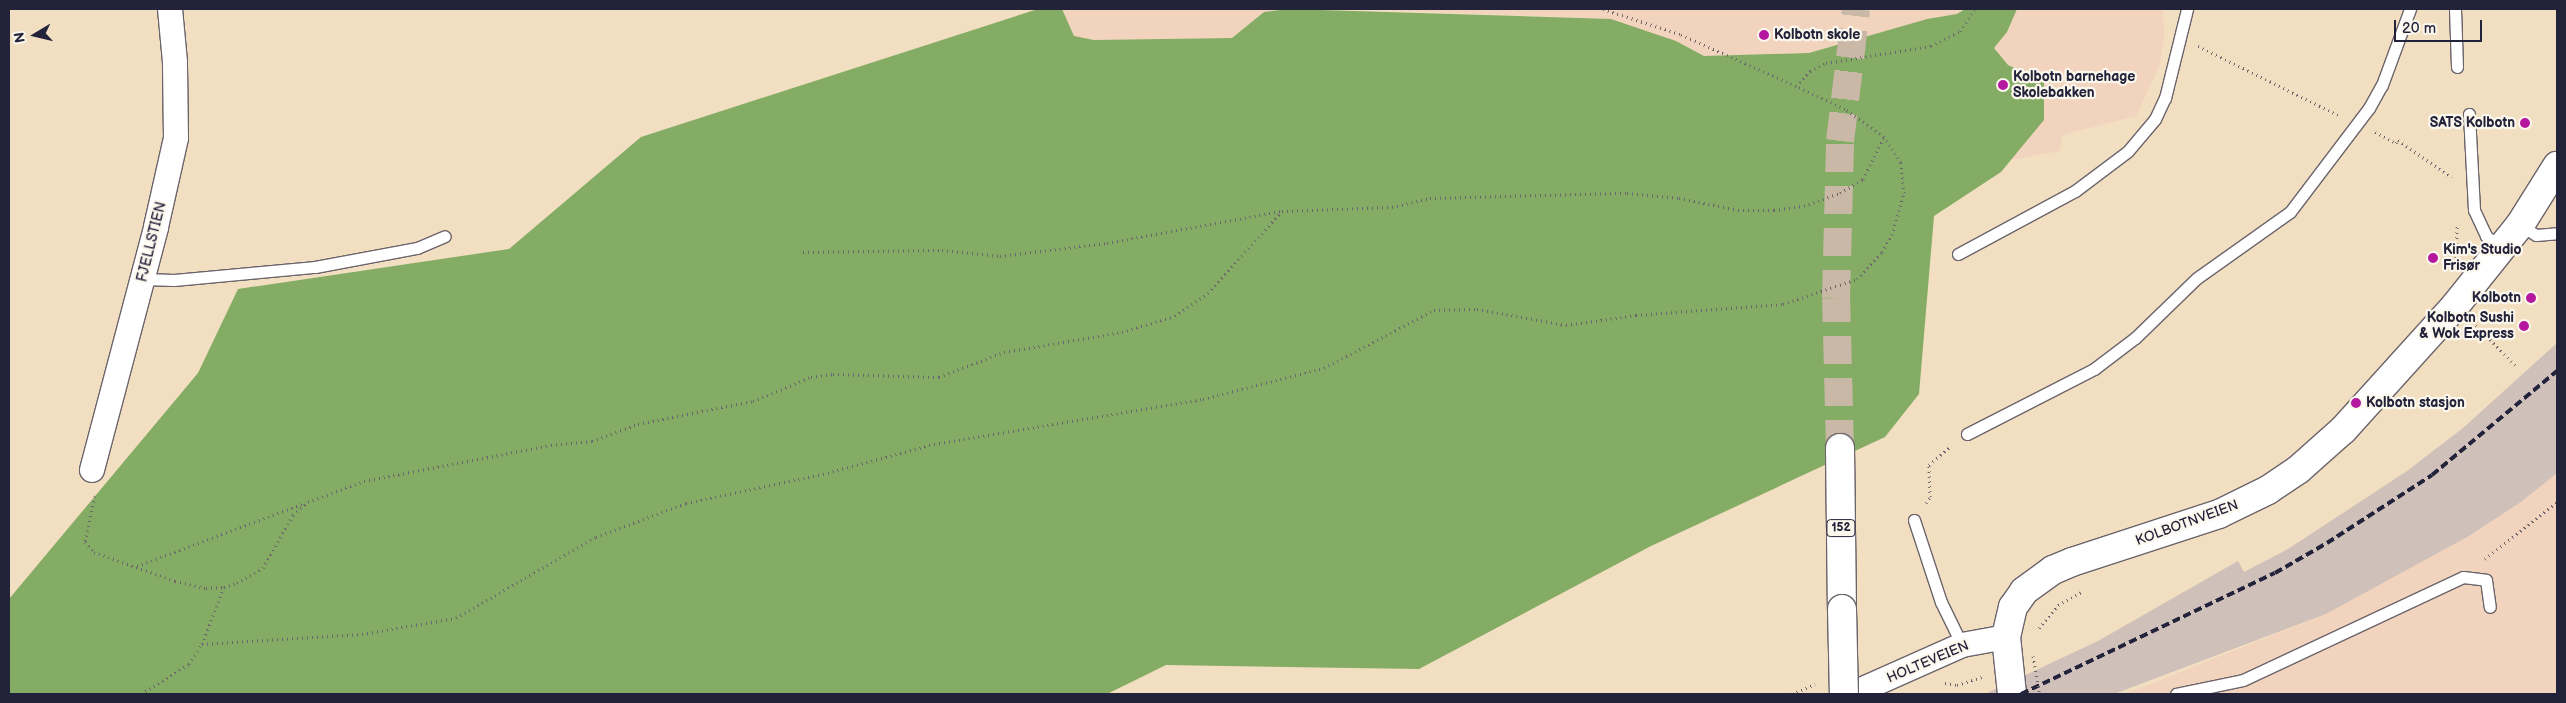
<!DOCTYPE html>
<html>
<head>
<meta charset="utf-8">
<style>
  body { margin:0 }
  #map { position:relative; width:2566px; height:703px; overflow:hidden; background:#f2dec0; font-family:"Balsamiq Sans",sans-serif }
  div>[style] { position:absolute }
  .built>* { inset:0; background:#f2d4be }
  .industrial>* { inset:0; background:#cfc0ba }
  .forest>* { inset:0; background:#84ac64 }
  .primary-tunnel>* { height:28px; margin-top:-14px; transform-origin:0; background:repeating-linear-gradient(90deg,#c8b8a5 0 28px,transparent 0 42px) }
  .path>* { height:3px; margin-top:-1.5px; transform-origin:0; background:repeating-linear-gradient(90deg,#6b646a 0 1px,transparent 0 5px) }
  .roads { filter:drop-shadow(1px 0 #6b646a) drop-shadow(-1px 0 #6b646a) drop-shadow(0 1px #6b646a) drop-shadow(0 -1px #6b646a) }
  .service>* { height:11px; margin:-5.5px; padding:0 5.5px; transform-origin:5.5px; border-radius:5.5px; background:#fff }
  .minor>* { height:24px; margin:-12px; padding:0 12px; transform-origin:12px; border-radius:12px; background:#fff }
  .tertiary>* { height:28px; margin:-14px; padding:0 14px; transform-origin:14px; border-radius:14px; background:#fff }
  .primary>* { height:28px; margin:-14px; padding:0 14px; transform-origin:14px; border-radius:14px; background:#fff }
  .rail>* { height:4px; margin-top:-2px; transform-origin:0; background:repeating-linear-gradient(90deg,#22223b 0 8px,transparent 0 12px) }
  .path-bridge>* { height:3px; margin-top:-1.5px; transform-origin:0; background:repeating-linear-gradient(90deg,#6b646a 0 1px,transparent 0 5px) }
  .bridges { filter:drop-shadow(1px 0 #6b646a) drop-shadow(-1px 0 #6b646a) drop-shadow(0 1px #6b646a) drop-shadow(0 -1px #6b646a) }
  .primary-bridge>* { height:28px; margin:-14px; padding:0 14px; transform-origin:14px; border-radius:14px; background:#fff }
  .dots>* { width:14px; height:14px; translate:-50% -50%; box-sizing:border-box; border:2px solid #fbf7ec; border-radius:50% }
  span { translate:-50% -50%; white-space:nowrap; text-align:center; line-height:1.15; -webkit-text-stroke:4.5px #fbf7ec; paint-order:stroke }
  .shield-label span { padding:1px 4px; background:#fbf7ec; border:1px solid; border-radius:4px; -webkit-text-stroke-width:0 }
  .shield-label { font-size:12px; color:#22223b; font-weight:700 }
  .poi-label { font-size:14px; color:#22223b; font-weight:700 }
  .left { translate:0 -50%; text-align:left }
  .right { translate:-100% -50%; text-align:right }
  .street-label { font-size:14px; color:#22223b }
  .frame { position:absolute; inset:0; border:10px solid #22223b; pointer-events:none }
  .north { position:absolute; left:10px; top:10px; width:50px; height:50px; -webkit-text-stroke:4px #fbf7ec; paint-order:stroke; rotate:261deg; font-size:14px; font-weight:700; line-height:20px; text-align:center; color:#22223b }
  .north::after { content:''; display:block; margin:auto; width:18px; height:22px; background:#22223b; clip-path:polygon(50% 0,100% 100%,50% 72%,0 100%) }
  .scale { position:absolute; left:2394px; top:20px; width:88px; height:22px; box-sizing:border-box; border:2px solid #22223b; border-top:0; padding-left:6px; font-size:15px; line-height:18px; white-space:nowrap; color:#22223b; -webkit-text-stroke:4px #fbf7ec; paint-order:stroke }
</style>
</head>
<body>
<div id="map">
  <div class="built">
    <div style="clip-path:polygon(1062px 9px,1288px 9px,1264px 12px,1232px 38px,1094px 40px,1074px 36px)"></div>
    <div style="clip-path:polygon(1357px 9px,1965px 9px,1957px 14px,1927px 19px,1809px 53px,1704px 56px,1676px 41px,1611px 19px)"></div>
    <div style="clip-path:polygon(1990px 9px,2163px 9px,2164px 36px,2160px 65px,2136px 116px,2062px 135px,2060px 151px,2010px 160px,1841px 66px)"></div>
    <div style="clip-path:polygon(2557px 473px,2557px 694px,2125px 694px,2326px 614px,2469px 536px,2521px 502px)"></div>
  </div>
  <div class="industrial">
    <div style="clip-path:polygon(2557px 343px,2557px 473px,2521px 502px,2469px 536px,2326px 614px,2114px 694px,1985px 694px,2098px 641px,2238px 561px,2244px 572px,2288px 549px,2407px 471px,2463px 428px)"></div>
  </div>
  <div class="forest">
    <div style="clip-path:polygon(1038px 9px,1062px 9px,1074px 36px,1094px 40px,1232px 38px,1264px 12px,1288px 9px,1611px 19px,1676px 41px,1704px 56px,1809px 53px,1927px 19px,1957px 14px,1965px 9px,2017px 9px,2007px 32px,1994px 48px,2008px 65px,2044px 82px,2044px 120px,2001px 172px,1934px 216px,1919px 394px,1885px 437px,1651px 546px,1419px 669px,1166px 665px,1107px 694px,9px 694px,9px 599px,198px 373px,238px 289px,509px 249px,641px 137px)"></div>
  </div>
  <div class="primary-tunnel">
    <div style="left:1840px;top:448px;width:150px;rotate:-91.5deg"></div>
    <div style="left:1836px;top:298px;width:157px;rotate:-88.5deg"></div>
    <div style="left:1840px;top:141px;width:133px;rotate:-83.1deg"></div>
  </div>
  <div class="path">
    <div style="left:2198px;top:46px;width:156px;rotate:26.2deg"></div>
    <div style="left:1796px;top:86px;width:21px;rotate:-47deg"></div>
    <div style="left:1810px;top:71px;width:18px;rotate:-27deg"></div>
    <div style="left:1826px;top:63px;width:106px;rotate:-9.2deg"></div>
    <div style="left:1931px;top:46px;width:33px;rotate:-27deg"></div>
    <div style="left:1960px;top:31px;width:27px;rotate:-56deg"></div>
    <div style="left:2375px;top:132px;width:24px;rotate:28deg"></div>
    <div style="left:2396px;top:143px;width:4px;rotate:-56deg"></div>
    <div style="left:2398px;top:140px;width:65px;rotate:34.9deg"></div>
    <div style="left:803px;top:252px;width:139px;rotate:-0.8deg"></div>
    <div style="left:942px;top:250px;width:58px;rotate:5.9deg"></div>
    <div style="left:1000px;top:256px;width:108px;rotate:-6.9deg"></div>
    <div style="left:1107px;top:243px;width:178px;rotate:-10.4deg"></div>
    <div style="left:1282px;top:211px;width:110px;rotate:-2.1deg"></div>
    <div style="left:1392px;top:207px;width:39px;rotate:-13deg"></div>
    <div style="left:1430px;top:198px;width:197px;rotate:-1.5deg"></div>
    <div style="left:1627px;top:193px;width:52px;rotate:5.5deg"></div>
    <div style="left:1679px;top:198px;width:60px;rotate:11.5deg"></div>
    <div style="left:1738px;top:210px;width:36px"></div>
    <div style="left:1774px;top:210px;width:30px;rotate:-8deg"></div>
    <div style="left:1804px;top:206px;width:38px;rotate:-20deg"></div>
    <div style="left:1840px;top:193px;width:27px;rotate:-31deg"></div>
    <div style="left:1863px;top:179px;width:47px;rotate:-63.4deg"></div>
    <div style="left:2456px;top:258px;width:33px;rotate:-88deg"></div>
    <div style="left:2476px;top:325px;width:59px;rotate:45.7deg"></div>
    <div style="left:95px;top:496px;width:47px;rotate:102.3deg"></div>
    <div style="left:85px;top:542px;width:13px;rotate:48deg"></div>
    <div style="left:94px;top:552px;width:86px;rotate:19.7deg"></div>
    <div style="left:175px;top:581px;width:32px;rotate:13deg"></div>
    <div style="left:206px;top:588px;width:18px;rotate:-3deg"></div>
    <div style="left:224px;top:587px;width:14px;rotate:-17deg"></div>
    <div style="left:237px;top:583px;width:30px;rotate:-30deg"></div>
    <div style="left:263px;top:568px;width:61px;rotate:-60.5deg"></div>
    <div style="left:293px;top:515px;width:20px;rotate:-41deg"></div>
    <div style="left:308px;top:502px;width:60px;rotate:-20.6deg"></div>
    <div style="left:364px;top:481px;width:190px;rotate:-10.9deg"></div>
    <div style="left:551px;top:445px;width:41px;rotate:-5.6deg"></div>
    <div style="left:592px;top:441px;width:49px;rotate:-20.3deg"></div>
    <div style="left:638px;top:424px;width:117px;rotate:-11.3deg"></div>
    <div style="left:753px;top:401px;width:63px;rotate:-22.5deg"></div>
    <div style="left:811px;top:377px;width:22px;rotate:-8deg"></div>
    <div style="left:833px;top:374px;width:106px;rotate:1.6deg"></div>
    <div style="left:939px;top:377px;width:70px;rotate:-21deg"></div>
    <div style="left:1004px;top:352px;width:120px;rotate:-9.6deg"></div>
    <div style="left:1122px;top:332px;width:55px;rotate:-16.8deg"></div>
    <div style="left:1175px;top:316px;width:40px;rotate:-34.9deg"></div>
    <div style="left:1208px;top:293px;width:110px;rotate:-47.9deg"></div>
    <div style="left:1926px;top:503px;width:7px;rotate:-56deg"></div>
    <div style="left:1930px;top:497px;width:32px;rotate:-92deg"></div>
    <div style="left:1929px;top:465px;width:29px;rotate:-41deg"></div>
    <div style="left:2485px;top:559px;width:92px;rotate:-38.4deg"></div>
    <div style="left:137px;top:566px;width:179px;rotate:-20.6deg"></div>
    <div style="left:2039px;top:628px;width:30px;rotate:-50deg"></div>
    <div style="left:2058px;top:605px;width:26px;rotate:-29deg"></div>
    <div style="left:202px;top:644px;width:160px;rotate:-3.6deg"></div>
    <div style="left:362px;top:634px;width:95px;rotate:-9.7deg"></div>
    <div style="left:456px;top:618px;width:162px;rotate:-30.1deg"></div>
    <div style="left:596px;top:537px;width:96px;rotate:-20.7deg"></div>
    <div style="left:686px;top:503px;width:140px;rotate:-12deg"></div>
    <div style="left:823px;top:474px;width:115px;rotate:-15.1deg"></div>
    <div style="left:934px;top:444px;width:273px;rotate:-9.5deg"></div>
    <div style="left:1203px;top:399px;width:125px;rotate:-14.4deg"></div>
    <div style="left:1324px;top:368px;width:124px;rotate:-27.8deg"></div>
    <div style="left:1434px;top:310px;width:43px;rotate:-1.3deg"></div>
    <div style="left:1477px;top:309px;width:90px;rotate:10.2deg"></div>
    <div style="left:1566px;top:325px;width:71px;rotate:-8.1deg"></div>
    <div style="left:1636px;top:315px;width:147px;rotate:-4.3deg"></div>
    <div style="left:1783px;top:304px;width:78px;rotate:-18.7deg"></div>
    <div style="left:1857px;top:279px;width:37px;rotate:-47deg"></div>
    <div style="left:1882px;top:252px;width:20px;rotate:-60deg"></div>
    <div style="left:1892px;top:235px;width:44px;rotate:-74.1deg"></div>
    <div style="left:1904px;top:193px;width:31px;rotate:-96deg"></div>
    <div style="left:1901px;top:162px;width:30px;rotate:-124deg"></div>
    <div style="left:1884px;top:137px;width:48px;rotate:-144.3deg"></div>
    <div style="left:1845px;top:109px;width:54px;rotate:-154.9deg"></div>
    <div style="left:1796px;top:86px;width:127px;rotate:-155.9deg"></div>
    <div style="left:1680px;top:34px;width:81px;rotate:-162deg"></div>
    <div style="left:1945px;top:683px;width:12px;rotate:9deg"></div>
    <div style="left:1957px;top:685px;width:26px;rotate:-18deg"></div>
    <div style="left:141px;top:694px;width:57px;rotate:-32deg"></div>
    <div style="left:189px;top:664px;width:24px;rotate:-57deg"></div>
    <div style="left:202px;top:644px;width:61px;rotate:-68.9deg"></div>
    <div style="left:1792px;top:694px;width:25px;rotate:-23deg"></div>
  </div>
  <div class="roads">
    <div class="service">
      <div style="left:2455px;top:9px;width:58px;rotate:88deg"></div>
      <div style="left:2469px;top:114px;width:96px;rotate:87deg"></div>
      <div style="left:2474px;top:210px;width:29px;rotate:65deg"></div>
      <div style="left:2486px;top:236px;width:21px;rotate:39deg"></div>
      <div style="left:2520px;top:225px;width:19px;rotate:32deg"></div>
      <div style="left:2536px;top:235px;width:21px;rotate:-5deg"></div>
      <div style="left:1958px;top:254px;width:133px;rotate:-28.3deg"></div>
      <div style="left:2075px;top:191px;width:66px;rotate:-37deg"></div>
      <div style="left:2128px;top:151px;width:42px;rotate:-49.8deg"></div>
      <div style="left:2155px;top:119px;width:23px;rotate:-65deg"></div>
      <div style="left:2165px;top:98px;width:92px;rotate:-76.1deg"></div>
      <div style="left:143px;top:279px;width:31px;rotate:2deg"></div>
      <div style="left:174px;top:280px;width:142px;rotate:-5.3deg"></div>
      <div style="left:315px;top:267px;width:104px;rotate:-10.6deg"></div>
      <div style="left:417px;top:248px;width:30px;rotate:-23deg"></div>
      <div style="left:1967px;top:434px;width:143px;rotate:-27.1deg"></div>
      <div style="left:2094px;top:369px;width:51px;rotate:-37.1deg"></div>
      <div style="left:2135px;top:338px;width:86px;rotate:-44.1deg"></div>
      <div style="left:2197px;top:278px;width:114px;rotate:-35.4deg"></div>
      <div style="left:2290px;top:212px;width:131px;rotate:-52.8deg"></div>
      <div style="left:2369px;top:108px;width:26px;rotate:-61deg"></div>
      <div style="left:2382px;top:85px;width:81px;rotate:-69.8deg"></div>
      <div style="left:1914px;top:520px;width:86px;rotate:71.8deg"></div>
      <div style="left:1941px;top:602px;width:48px;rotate:64deg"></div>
      <div style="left:2176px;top:694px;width:68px;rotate:-11.8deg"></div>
      <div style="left:2243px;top:680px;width:243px;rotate:-25.1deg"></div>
      <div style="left:2463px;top:577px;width:23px;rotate:7deg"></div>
      <div style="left:2486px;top:580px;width:27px;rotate:82deg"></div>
    </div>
    <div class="minor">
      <div style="left:92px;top:470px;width:251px;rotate:-75.2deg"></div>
      <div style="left:156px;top:227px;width:91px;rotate:-77.3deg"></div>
      <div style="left:176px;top:138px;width:76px;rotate:-90.8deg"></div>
      <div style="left:175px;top:62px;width:53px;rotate:-95.4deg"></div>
      <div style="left:1852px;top:694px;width:120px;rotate:-24deg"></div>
      <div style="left:1962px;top:645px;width:45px;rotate:-10.3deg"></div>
    </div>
    <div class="tertiary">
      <div style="left:2012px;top:694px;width:57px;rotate:-96deg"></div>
      <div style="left:2006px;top:637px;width:31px;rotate:-77deg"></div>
      <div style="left:2013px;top:607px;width:19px;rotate:-55deg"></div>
      <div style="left:2024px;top:591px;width:36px;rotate:-36deg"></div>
      <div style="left:2053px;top:570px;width:21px;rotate:-23deg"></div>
      <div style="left:2072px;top:562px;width:155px;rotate:-18.1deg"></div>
      <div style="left:2219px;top:514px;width:55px;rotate:-26.1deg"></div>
      <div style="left:2268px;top:490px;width:37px;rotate:-34deg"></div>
      <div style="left:2299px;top:469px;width:59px;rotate:-41.6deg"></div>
      <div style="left:2343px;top:430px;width:167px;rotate:-47.9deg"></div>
      <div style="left:2455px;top:306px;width:104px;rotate:-51.3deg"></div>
      <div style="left:2520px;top:225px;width:70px;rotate:-57.9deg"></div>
    </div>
    <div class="primary">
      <div style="left:1840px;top:448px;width:161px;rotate:89.3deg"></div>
    </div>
  </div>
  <div class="rail">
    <div style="left:2021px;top:694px;width:281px;rotate:-25.5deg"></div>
    <div style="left:2275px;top:573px;width:60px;rotate:-30deg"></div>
    <div style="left:2327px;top:543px;width:125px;rotate:-32.9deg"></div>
    <div style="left:2432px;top:475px;width:163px;rotate:-39.8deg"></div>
  </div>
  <div class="path-bridge">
    <div style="left:2033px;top:656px;width:39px;rotate:80deg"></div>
  </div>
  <div class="bridges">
    <div class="primary-bridge">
      <div style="left:1842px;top:609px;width:85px;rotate:88.7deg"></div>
    </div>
  </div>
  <div class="dots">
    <div style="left:1764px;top:35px;background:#b5179e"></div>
    <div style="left:2003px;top:85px;background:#b5179e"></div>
    <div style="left:2525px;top:123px;background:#b5179e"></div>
    <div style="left:2433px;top:258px;background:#b5179e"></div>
    <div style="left:2531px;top:298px;background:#b5179e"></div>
    <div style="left:2524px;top:326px;background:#b5179e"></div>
    <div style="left:2356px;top:403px;background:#b5179e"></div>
  </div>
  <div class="shield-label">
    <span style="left:1841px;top:528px">152</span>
  </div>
  <div class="poi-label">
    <span class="left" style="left:1774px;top:35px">Kolbotn skole</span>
    <span class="left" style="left:2013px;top:85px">Kolbotn barnehage<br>Skolebakken</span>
    <span class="right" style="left:2515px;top:123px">SATS Kolbotn</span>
    <span class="left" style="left:2443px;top:258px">Kim's Studio<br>Frisør</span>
    <span class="right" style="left:2521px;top:298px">Kolbotn</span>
    <span class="right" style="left:2514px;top:326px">Kolbotn Sushi<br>&amp; Wok Express</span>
    <span class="left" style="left:2366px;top:403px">Kolbotn stasjon</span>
  </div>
  <div class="street-label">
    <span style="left:152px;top:242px;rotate:-76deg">FJELLSTIEN</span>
    <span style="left:2187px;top:523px;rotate:-20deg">KOLBOTNVEIEN</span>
    <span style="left:1928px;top:662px;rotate:-23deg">HOLTEVEIEN</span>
  </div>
  <div class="frame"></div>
  <div class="north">N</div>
  <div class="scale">20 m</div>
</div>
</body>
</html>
